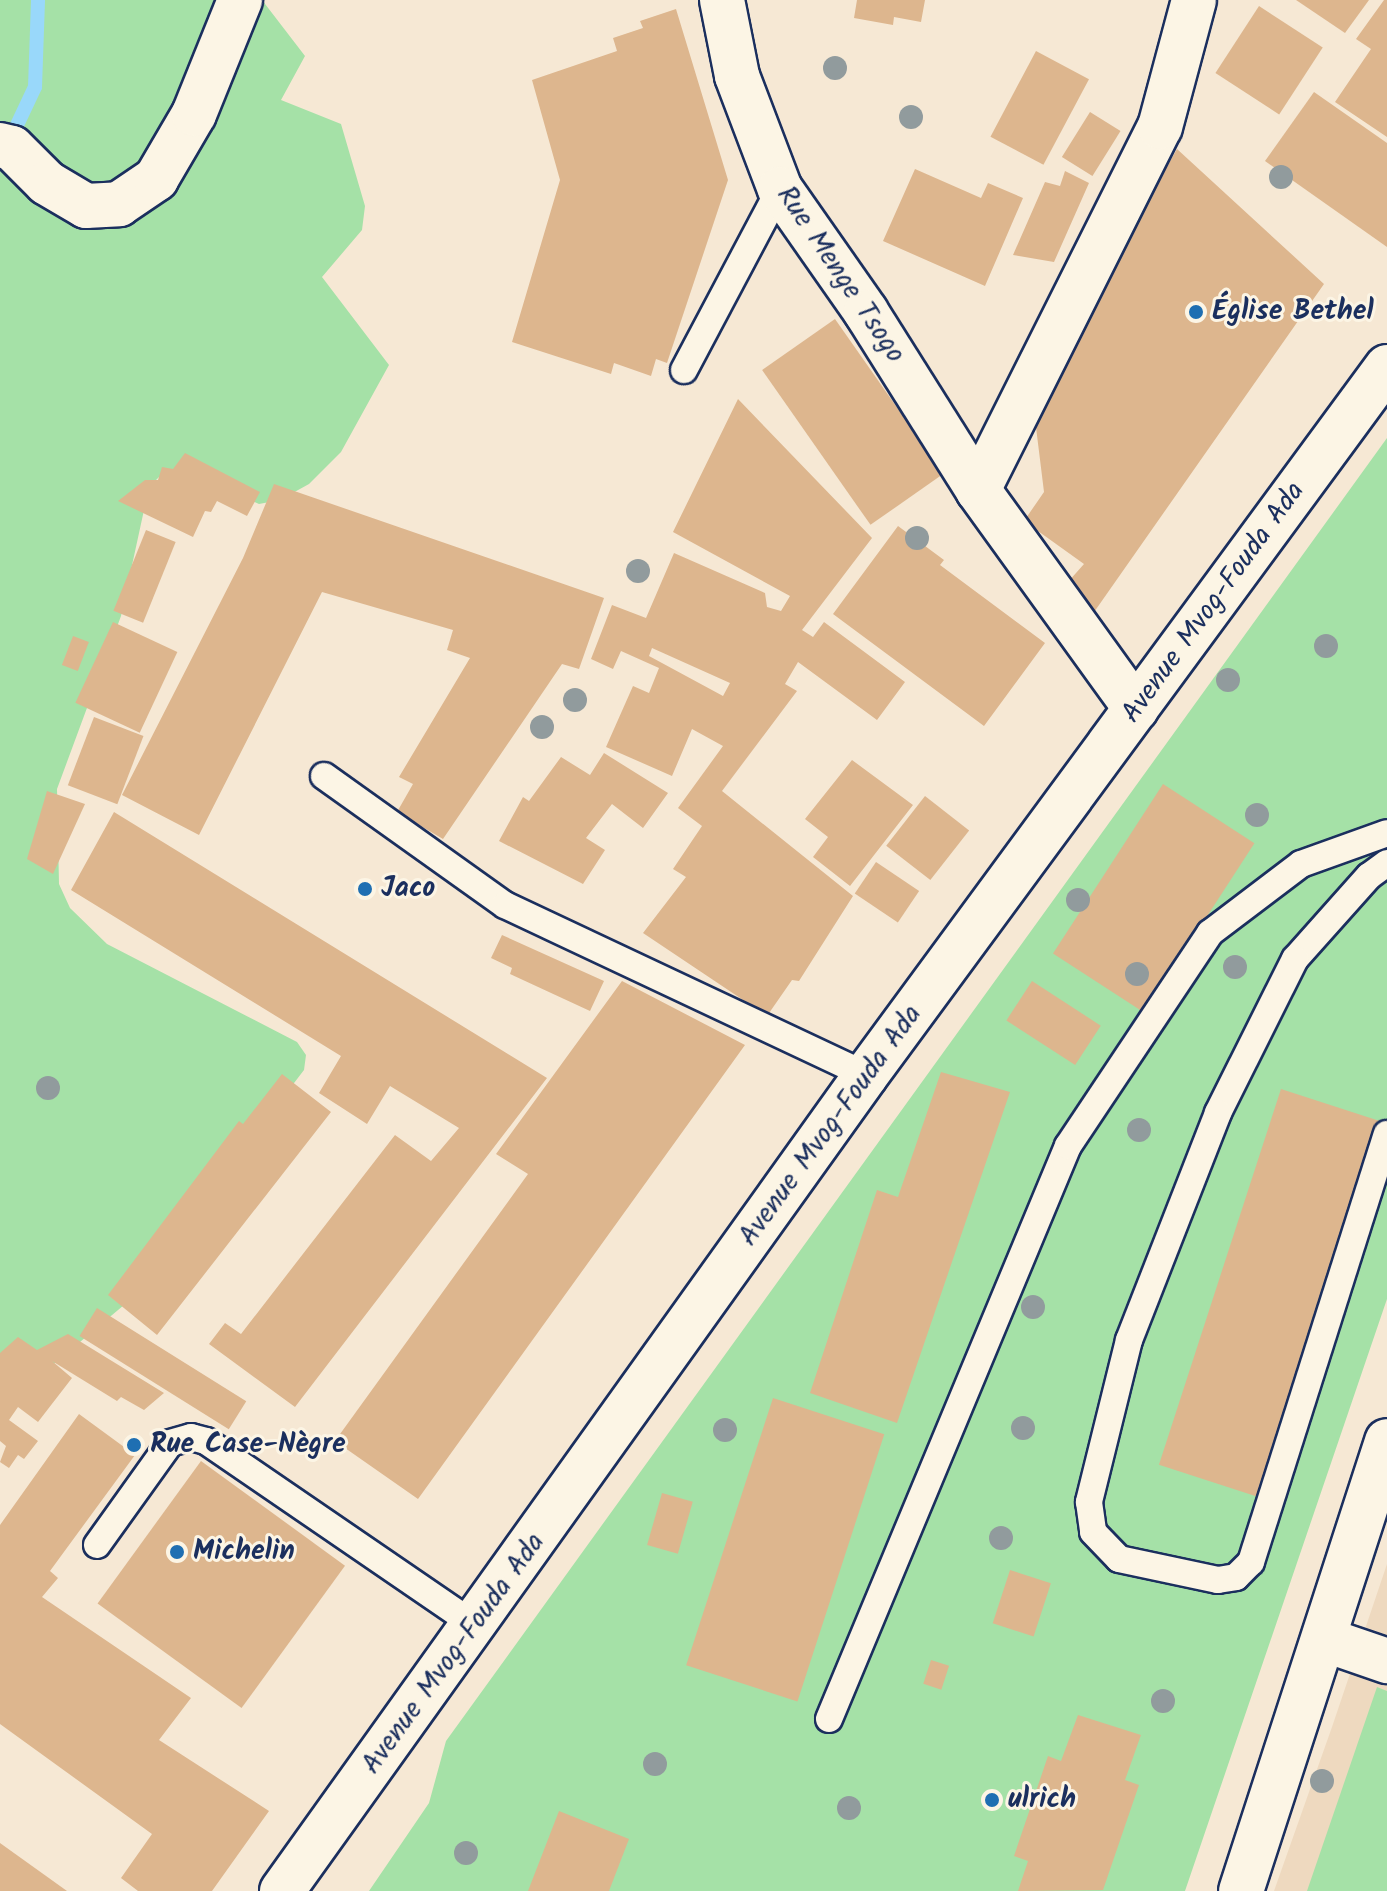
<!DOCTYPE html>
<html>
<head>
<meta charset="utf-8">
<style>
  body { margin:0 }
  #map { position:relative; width:1387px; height:1891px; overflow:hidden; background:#f6e8d4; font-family:Kalam,sans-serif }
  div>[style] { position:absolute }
  .built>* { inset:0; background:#eed9bf }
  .green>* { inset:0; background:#a5e1a7 }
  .stream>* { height:14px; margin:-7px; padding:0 7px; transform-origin:7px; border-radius:7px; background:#99d8fa }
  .building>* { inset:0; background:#ddb68e; transform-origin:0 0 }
  .roads { filter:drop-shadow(2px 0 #1b2f5e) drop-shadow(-2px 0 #1b2f5e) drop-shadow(0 2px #1b2f5e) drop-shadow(0 -2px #1b2f5e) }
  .service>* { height:26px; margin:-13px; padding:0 13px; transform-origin:13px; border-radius:13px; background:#fcf5e5 }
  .minor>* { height:44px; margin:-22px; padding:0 22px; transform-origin:22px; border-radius:22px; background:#fcf5e5 }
  .secondary>* { height:44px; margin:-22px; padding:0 22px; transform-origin:22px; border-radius:22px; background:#fcf5e5 }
  .trees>* { width:24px; height:24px; margin:-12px; border-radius:50%; background:#919b9d }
  .dots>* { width:22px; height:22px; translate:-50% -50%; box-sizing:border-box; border:4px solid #fcf5e5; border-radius:50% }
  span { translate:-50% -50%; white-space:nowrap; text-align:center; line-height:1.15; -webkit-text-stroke:6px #fcf5e5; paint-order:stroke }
  .street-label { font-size:28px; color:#1b2f5e }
  .poi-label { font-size:28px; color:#1b2f5e; font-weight:700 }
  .left { translate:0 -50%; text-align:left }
</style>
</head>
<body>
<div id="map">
  <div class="built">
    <div style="clip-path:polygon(1387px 1564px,1387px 1891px,1274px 1891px,1332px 1727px)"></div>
  </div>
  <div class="green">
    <div style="clip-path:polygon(0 0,262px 0,305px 56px,281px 100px,341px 124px,365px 206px,362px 230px,322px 277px,389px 365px,341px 452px,309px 484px,280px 500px,259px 504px,180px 469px,164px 472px,149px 487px,121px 616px,57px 789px,59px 884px,70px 908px,107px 944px,297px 1042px,306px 1055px,304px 1070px,124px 1305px,55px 1363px,0 1385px)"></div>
    <div style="clip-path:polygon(1387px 438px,1387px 1299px,1185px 1891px,369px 1891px,429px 1803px,446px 1741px)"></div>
    <div style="clip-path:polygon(1377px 1687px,1387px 1691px,1387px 1891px,1307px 1891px)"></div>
  </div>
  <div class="stream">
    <div style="left:9px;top:142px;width:61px;rotate:-64.7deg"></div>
    <div style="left:35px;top:87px;width:87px;rotate:-88deg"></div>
  </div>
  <div class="building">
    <div style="clip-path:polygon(857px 0,925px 0,921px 22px,894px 17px,893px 25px,854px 18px)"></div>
    <div style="clip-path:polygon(1296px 0,1369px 0,1345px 33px)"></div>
    <div style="clip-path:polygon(1384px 0,1387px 0,1387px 137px,1335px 102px,1371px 49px,1356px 39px)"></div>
    <div style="left:1259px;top:6px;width:76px;height:80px;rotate:33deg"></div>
    <div style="clip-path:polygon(676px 9px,728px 180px,667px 363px,656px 359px,651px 376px,614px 363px,611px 374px,512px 342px,560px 180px,532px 80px,617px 51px,613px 38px,643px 28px,640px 21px)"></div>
    <div style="left:1036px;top:51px;width:60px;height:97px;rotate:28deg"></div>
    <div style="clip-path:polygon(1314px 92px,1387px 143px,1387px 247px,1265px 161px)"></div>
    <div style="left:1090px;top:112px;width:36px;height:53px;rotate:32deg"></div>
    <div style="clip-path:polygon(1177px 149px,1324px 284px,1092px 615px,1060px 591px,1084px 564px,1024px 521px,1044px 492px,1033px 403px)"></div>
    <div style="clip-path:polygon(915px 169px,981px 198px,988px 183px,1023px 198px,985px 286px,883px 241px)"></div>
    <div style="clip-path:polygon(1065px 171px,1089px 183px,1054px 262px,1013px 255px,1045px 182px,1060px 186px)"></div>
    <div style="left:835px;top:319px;width:189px;height:89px;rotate:55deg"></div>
    <div style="clip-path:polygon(evenodd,738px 399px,872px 538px,802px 630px,813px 637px,824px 622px,905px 682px,877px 720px,798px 662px,785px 684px,797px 691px,722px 791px,853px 896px,799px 981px,792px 980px,767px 1016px,643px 933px,686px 877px,673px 869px,702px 826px,678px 808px,723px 746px,692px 729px,672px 776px,606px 747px,633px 686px,649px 693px,659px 668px,621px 651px,613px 669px,591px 659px,612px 605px,646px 618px,674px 553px,765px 593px,767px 607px,781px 611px,790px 596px,673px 532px,738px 399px,652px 648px,730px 683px,723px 696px,649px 656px,652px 648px)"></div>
    <div style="clip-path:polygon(185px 453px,260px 492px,247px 516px,217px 501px,211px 512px,205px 511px,193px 537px,118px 501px,145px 480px,158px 480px,162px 467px,173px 469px)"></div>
    <div style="clip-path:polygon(274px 484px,604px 598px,579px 669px,562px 664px,443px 839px,397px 812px,413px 784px,399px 777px,470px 658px,447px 650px,453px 630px,322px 592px,199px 835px,122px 795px,243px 558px)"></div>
    <div style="clip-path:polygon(898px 526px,944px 560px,940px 565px,1045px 643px,984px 726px,833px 614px)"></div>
    <div style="left:146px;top:530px;width:32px;height:87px;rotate:22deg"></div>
    <div style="left:113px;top:622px;width:71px;height:89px;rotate:25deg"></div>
    <div style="left:73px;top:636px;width:17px;height:31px;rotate:21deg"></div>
    <div style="left:94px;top:717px;width:53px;height:73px;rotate:21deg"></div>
    <div style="clip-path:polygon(604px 753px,668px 793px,643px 828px,612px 804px,586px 838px,605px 850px,583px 884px,499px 841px,523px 797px,529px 801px,561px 757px,590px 775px)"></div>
    <div style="clip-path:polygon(852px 760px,913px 805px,850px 886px,813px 857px,828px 837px,805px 819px)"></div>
    <div style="left:1163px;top:784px;width:109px;height:202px;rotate:33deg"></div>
    <div style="clip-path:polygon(47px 791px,85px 804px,53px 874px,27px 859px)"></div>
    <div style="left:925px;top:796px;width:56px;height:63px;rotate:38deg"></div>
    <div style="clip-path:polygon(114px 812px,547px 1078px,295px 1407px,209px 1344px,225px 1323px,241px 1334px,395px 1135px,431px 1161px,459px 1128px,390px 1086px,367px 1124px,319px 1093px,341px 1056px,71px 890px)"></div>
    <div style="left:876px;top:862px;width:52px;height:38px;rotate:34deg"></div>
    <div style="clip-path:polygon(502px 935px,604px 981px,590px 1011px,510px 974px,512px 968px,491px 958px)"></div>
    <div style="clip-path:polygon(622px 981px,745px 1045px,418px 1499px,335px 1441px,528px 1174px,496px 1154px)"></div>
    <div style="left:1032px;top:981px;width:82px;height:47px;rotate:33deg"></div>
    <div style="clip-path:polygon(941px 1072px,1010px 1092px,897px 1423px,810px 1393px,877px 1190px,898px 1197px)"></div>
    <div style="clip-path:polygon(282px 1074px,331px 1112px,157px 1335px,108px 1295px,239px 1121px,243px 1124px)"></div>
    <div style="left:1281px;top:1089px;width:111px;height:395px;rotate:18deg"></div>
    <div style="left:97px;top:1308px;width:176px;height:33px;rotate:32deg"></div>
    <div style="clip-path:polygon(68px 1334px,164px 1393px,144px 1410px,121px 1397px,117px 1401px,52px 1361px,72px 1378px,38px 1422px,18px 1407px,9px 1420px,38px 1441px,24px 1459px,18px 1455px,9px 1468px,0 1462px,6px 1446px,0 1441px,0 1353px,18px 1337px,37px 1350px)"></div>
    <div style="left:773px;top:1398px;width:117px;height:281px;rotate:18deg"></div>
    <div style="clip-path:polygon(79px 1414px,135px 1455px,50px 1571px,58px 1578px,42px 1597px,191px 1698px,159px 1740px,269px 1811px,212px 1891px,138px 1891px,121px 1878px,152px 1834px,0 1724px,0 1525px)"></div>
    <div style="left:201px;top:1461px;width:178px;height:176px;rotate:36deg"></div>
    <div style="left:662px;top:1493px;width:32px;height:54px;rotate:16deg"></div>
    <div style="left:1010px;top:1570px;width:43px;height:56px;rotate:18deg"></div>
    <div style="left:931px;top:1660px;width:19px;height:25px;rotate:18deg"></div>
    <div style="clip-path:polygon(1078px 1715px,1141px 1735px,1125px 1780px,1139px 1785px,1103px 1890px,1018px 1891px,1028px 1861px,1014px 1856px,1048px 1756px,1061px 1761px)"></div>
    <div style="clip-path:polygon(559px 1811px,629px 1839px,609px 1891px,528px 1891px)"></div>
    <div style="clip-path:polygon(0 1843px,67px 1891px,0 1891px)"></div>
  </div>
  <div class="roads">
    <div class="service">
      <div style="left:684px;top:370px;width:205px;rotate:-62.1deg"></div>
      <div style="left:324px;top:776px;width:222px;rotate:35.5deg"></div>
      <div style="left:505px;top:905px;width:399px;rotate:25.2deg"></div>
      <div style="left:1387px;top:863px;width:22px;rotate:144deg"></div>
      <div style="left:1369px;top:876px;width:111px;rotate:131.7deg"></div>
      <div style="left:1295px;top:959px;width:172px;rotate:116.6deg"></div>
      <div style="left:1218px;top:1113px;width:244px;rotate:111.4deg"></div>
      <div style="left:1129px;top:1340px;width:167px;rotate:103.9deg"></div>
      <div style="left:1089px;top:1502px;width:30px;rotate:82deg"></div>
      <div style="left:1093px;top:1532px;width:37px;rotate:46deg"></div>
      <div style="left:1119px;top:1559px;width:101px;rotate:12deg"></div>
      <div style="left:1218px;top:1580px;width:18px;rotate:-9deg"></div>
      <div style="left:1236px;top:1577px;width:21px;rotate:-45deg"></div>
      <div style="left:1251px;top:1562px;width:449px;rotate:-72.4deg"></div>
      <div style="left:97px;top:1545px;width:125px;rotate:-54.4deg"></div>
      <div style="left:170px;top:1443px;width:22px;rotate:-16deg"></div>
      <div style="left:191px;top:1437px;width:16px;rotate:15deg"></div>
      <div style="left:206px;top:1441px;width:327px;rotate:34.4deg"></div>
      <div style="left:829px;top:1719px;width:621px;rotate:-67.36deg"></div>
      <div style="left:1068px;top:1146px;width:256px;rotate:-56.3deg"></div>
      <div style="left:1210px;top:933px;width:114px;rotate:-37.2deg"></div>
      <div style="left:1301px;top:864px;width:91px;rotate:-19.8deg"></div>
    </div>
    <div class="minor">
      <div style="left:722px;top:0;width:77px;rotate:78.8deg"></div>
      <div style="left:737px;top:76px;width:121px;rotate:69.2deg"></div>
      <div style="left:780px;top:189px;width:150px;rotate:55deg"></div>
      <div style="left:866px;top:312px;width:210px;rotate:57.8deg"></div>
      <div style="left:0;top:145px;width:12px;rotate:14deg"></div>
      <div style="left:12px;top:148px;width:49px;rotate:45deg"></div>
      <div style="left:47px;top:183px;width:45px;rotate:30.5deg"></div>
      <div style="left:86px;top:206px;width:33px;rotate:-3deg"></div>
      <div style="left:119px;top:204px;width:45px;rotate:-34deg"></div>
      <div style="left:156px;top:179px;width:75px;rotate:-59.7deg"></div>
      <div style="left:194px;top:114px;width:123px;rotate:-68deg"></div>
      <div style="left:1136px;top:709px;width:270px;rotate:-125.8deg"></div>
      <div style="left:978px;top:490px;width:406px;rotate:-63.4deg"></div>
      <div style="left:1160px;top:127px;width:131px;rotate:-75deg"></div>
      <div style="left:1326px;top:1640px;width:65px;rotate:19deg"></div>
    </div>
    <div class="secondary">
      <div style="left:282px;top:1891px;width:1003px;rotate:-54.41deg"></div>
      <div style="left:866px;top:1075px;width:879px;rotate:-53.65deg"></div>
      <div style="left:1241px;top:1891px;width:473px;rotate:-72deg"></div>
    </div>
  </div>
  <div class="trees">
    <div style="left:835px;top:68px"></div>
    <div style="left:911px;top:117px"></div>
    <div style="left:1281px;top:177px"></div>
    <div style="left:917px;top:538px"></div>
    <div style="left:638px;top:571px"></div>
    <div style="left:1326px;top:646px"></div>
    <div style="left:1228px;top:680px"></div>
    <div style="left:575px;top:700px"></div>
    <div style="left:542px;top:727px"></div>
    <div style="left:1257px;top:815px"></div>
    <div style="left:1078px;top:900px"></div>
    <div style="left:1235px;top:967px"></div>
    <div style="left:1137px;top:974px"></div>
    <div style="left:48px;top:1088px"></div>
    <div style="left:1139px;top:1130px"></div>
    <div style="left:1033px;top:1307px"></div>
    <div style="left:1023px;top:1428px"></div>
    <div style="left:725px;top:1430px"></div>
    <div style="left:1001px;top:1538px"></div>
    <div style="left:1163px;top:1701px"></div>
    <div style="left:655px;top:1764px"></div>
    <div style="left:1322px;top:1781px"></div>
    <div style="left:849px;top:1808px"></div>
    <div style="left:466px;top:1853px"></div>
  </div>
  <div class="dots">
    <div style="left:1196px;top:312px;background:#1f6fb2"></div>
    <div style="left:365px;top:889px;background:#1f6fb2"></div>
    <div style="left:134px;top:1445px;background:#1f6fb2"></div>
    <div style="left:177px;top:1552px;background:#1f6fb2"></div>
    <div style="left:992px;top:1800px;background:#1f6fb2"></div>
  </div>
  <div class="street-label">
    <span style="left:840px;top:275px;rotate:56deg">Rue Menge Tsogo</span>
    <span style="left:1214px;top:603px;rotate:-54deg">Avenue Mvog-Fouda Ada</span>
    <span style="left:831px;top:1126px;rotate:-54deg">Avenue Mvog-Fouda Ada</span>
    <span style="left:454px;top:1654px;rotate:-54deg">Avenue Mvog-Fouda Ada</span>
  </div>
  <div class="poi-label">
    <span class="left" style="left:1212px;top:312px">Église Bethel</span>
    <span class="left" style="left:381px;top:889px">Jaco</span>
    <span class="left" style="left:150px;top:1445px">Rue Case-Nègre</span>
    <span class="left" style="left:193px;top:1552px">Michelin</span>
    <span class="left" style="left:1008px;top:1800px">ulrich</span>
  </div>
</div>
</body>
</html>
